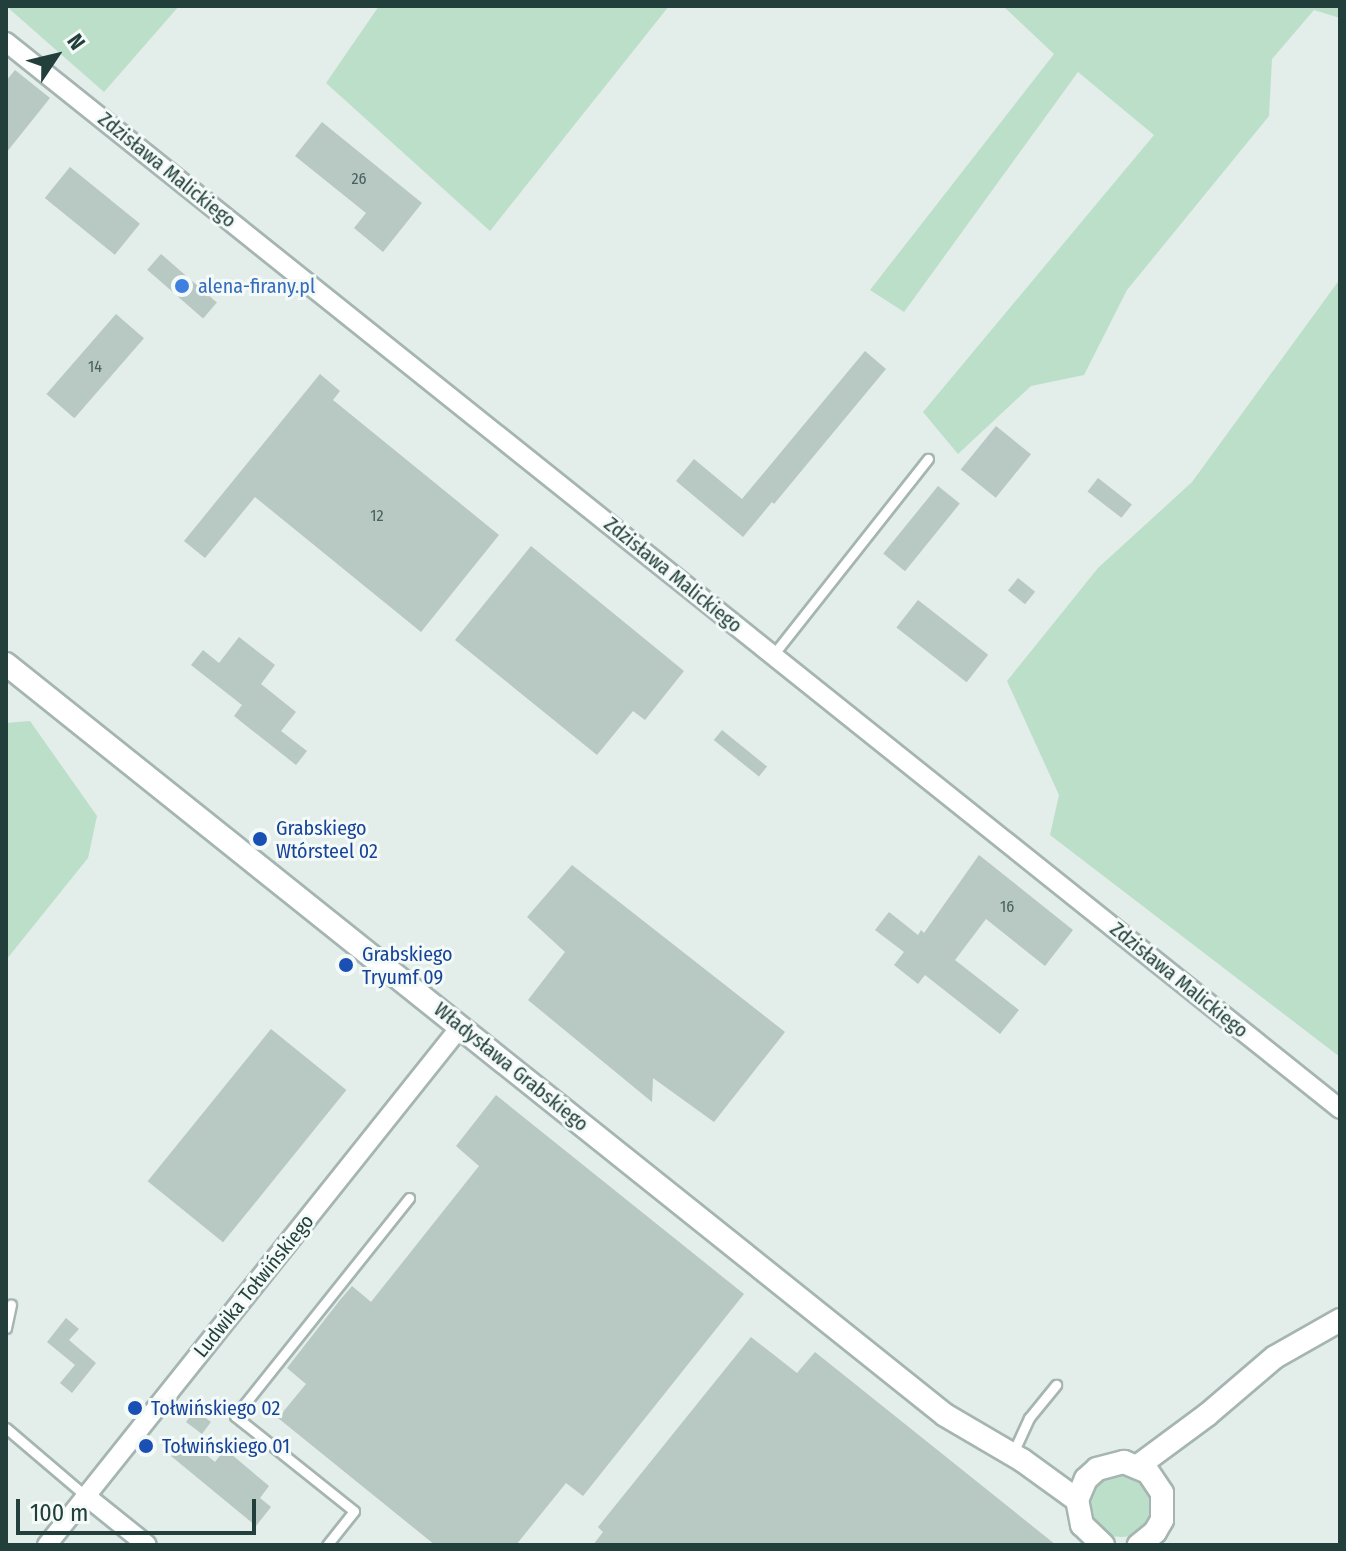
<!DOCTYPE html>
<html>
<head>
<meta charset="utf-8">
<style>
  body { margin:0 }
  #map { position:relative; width:1346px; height:1551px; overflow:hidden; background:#e3edea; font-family:"Fira Sans Condensed",sans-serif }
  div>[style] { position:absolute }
  .green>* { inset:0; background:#bcdfc9 }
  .round { border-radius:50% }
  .building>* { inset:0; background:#b8c8c3; transform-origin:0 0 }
  .roads { filter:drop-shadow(2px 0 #a5b5b2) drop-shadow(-2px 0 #a5b5b2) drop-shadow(0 2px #a5b5b2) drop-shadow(0 -2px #a5b5b2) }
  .service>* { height:9px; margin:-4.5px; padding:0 4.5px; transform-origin:4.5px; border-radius:4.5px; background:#fff }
  .minor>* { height:18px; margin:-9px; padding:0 9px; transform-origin:9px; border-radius:9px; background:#fff }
  .tertiary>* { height:22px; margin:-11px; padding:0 11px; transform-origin:11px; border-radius:11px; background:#fff }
  .dots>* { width:22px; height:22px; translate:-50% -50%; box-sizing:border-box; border:4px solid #f4faf7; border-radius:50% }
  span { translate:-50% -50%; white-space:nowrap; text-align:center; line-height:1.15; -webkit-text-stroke:6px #f4faf7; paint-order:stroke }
  .number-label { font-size:16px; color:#48615d }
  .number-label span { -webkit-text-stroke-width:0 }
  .street-label { font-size:20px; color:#223f3b }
  .shop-label { font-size:20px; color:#366cbe }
  .left { translate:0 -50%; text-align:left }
  .transit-label { font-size:20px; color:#164399 }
  .frame { position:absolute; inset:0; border:8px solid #223f3b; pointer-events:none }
  .north { position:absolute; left:16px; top:16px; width:80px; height:80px; -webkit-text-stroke:6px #f4faf7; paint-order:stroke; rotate:55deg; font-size:22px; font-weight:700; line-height:32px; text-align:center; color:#223f3b }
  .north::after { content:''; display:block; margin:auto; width:28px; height:36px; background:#223f3b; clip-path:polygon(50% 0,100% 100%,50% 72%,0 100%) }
  .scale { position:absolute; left:16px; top:1499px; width:240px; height:36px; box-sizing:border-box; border:4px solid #223f3b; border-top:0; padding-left:10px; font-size:24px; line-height:28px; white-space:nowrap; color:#223f3b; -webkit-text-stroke:6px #f4faf7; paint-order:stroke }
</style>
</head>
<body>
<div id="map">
  <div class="green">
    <div style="clip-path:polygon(6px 6px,179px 6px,104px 92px)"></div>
    <div style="clip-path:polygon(379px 6px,669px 6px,490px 231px,326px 83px)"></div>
    <div style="clip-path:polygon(1003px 6px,1340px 6px,1340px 18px,1314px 10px,1272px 59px,1269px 116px,1127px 290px,1084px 375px,1031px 386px,958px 454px,923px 412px,1154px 135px,1078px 72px,904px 312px,870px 290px,1054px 54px)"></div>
    <div style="clip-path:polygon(1340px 279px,1340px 1057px,1050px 835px,1059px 795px,1007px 681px,1098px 568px,1192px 482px)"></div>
    <div style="clip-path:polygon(30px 721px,97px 816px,88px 858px,6px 960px,6px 723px)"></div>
    <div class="round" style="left:1090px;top:1475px;width:62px;height:62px"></div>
  </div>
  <div class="building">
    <div style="clip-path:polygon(15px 70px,50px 98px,6px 153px,6px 81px)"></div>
    <div style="clip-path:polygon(322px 122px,422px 203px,383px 252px,354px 228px,366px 213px,295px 156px)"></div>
    <div style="left:70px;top:167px;width:90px;height:40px;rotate:39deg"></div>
    <div style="left:161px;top:254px;width:74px;height:21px;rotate:41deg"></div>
    <div style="left:116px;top:314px;width:37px;height:106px;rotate:41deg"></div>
    <div style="clip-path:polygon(865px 351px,886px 369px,774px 504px,772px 502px,743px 537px,676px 481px,694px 459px,742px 499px)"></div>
    <div style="clip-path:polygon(320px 374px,340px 391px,333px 400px,499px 535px,421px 632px,255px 497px,205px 558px,184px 541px)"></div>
    <div style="left:996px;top:426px;width:45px;height:56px;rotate:39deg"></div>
    <div style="left:1098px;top:478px;width:43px;height:17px;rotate:38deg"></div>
    <div style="left:938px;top:486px;width:28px;height:87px;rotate:39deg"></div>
    <div style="clip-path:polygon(531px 546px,684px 671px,645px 720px,633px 711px,597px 755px,455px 640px)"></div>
    <div style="left:1018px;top:578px;width:22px;height:16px;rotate:39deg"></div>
    <div style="left:918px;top:600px;width:89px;height:35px;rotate:38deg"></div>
    <div style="clip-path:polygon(239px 637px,275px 665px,261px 684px,296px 712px,281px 731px,307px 751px,296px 765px,234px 716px,242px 705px,191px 665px,203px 650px,219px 663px)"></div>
    <div style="left:722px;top:730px;width:58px;height:13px;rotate:39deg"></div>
    <div style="clip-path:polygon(979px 855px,1073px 930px,1045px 966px,986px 919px,955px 960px,1019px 1010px,1000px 1034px,925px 975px,918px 984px,894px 965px,904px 952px,875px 930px,889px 912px,918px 935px,921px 930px,924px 933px)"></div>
    <div style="clip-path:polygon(572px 865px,785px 1032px,714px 1122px,653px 1078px,652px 1102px,528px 1000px,565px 952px,527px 917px)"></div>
    <div style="left:271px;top:1029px;width:97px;height:196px;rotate:39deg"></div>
    <div style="clip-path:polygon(496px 1095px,744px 1294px,583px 1496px,566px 1483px,516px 1545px,435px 1545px,278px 1418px,306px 1384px,287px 1368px,340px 1300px,352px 1286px,371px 1302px,479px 1166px,456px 1146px)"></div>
    <div style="clip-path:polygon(66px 1318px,79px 1329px,69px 1340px,96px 1363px,72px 1393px,60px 1383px,75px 1365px,47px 1342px)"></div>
    <div style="clip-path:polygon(751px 1337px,797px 1373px,815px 1352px,1056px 1545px,593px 1545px,603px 1532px,598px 1527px)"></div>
    <div style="left:195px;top:1410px;width:20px;height:15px;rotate:37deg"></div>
    <div style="clip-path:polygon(186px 1438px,215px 1462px,225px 1449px,269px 1486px,260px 1498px,271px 1507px,256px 1526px,171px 1456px)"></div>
  </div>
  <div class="roads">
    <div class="service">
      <div style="left:773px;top:655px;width:250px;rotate:-51.7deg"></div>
      <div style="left:6px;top:1328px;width:24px;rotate:-78deg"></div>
      <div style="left:6px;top:1428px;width:105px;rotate:40.4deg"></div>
      <div style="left:1012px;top:1455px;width:41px;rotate:-65.3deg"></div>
      <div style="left:1029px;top:1418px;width:43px;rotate:-50.7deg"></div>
      <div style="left:327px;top:1545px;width:43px;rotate:-51.5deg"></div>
      <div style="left:354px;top:1511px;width:152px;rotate:-141.4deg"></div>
      <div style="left:235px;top:1416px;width:279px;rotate:-51.4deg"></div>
    </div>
    <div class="minor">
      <div style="left:6px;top:42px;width:1708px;rotate:38.65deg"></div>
      <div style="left:86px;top:1496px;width:78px;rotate:38.8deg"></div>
      <div style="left:47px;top:1545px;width:664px;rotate:-51.42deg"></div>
    </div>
    <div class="tertiary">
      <div style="left:6px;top:664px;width:1202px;rotate:38.65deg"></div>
      <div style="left:945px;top:1415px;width:89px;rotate:30.3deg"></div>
      <div style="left:1022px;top:1460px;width:68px;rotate:36deg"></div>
      <div style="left:1138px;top:1466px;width:86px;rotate:-36.5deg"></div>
      <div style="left:1207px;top:1415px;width:89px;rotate:-40.5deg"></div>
      <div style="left:1275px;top:1357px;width:75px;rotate:-29.6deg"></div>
      <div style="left:1103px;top:1545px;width:29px;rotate:-136deg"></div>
      <div style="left:1082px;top:1525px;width:25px;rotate:-101deg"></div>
      <div style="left:1077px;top:1500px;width:23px;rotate:-67deg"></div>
      <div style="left:1086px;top:1479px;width:15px;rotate:-42deg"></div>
      <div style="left:1097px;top:1469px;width:28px;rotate:-15deg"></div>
      <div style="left:1124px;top:1462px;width:26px;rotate:23deg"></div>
      <div style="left:1148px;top:1472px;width:25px;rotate:56deg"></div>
      <div style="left:1162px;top:1493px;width:27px;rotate:90deg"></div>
      <div style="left:1162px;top:1520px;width:14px;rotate:120deg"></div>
      <div style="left:1155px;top:1532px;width:21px;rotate:141deg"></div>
    </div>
  </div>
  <div class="dots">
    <div style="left:182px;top:286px;background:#3f7fe0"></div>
    <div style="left:260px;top:839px;background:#1a4fb4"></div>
    <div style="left:346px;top:965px;background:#1a4fb4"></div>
    <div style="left:135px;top:1408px;background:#1a4fb4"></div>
    <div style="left:146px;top:1446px;background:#1a4fb4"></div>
  </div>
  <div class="number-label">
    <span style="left:359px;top:179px">26</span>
    <span style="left:95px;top:367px">14</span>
    <span style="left:377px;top:516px">12</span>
    <span style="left:1007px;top:907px">16</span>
  </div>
  <div class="street-label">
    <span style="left:167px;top:170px;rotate:39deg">Zdzisława Malickiego</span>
    <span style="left:673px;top:575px;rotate:39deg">Zdzisława Malickiego</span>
    <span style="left:1179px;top:980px;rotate:39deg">Zdzisława Malickiego</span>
    <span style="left:511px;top:1067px;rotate:39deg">Władysława Grabskiego</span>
    <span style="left:254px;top:1286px;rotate:-51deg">Ludwika Tołwińskiego</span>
  </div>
  <div class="shop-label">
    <span class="left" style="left:198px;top:286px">alena-firany.pl</span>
  </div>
  <div class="transit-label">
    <span class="left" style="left:276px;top:840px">Grabskiego<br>Wtórsteel 02</span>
    <span class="left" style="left:362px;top:966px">Grabskiego<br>Tryumf 09</span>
    <span class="left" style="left:151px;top:1408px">Tołwińskiego 02</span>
    <span class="left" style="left:162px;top:1446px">Tołwińskiego 01</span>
  </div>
  <div class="frame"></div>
  <div class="north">N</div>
  <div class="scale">100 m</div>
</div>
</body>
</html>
